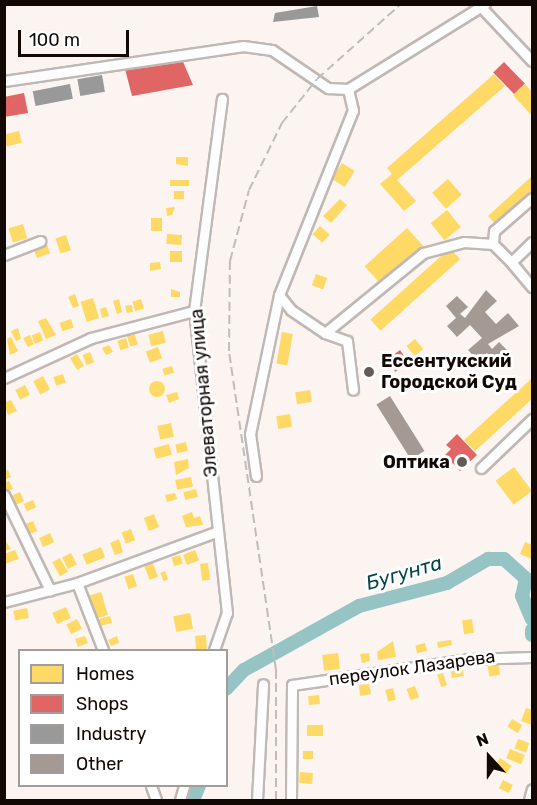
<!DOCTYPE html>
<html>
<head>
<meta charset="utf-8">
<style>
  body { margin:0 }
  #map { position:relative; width:537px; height:805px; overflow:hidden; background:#fbf4f1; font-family:Rubik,sans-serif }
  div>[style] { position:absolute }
  .homes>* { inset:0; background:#ffd966; transform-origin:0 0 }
  .round { border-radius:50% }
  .shops>* { inset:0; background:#e06666; transform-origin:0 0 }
  .industry>* { inset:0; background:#999; transform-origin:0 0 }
  .river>* { height:14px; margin:-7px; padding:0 7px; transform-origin:7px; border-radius:7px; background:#96c4c5 }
  .building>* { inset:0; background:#a59994; transform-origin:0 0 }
  .roads { filter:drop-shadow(2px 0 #c0b8b4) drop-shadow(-2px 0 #c0b8b4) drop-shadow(0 2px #c0b8b4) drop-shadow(0 -2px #c0b8b4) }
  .minor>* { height:9px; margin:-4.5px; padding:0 4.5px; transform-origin:4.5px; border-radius:4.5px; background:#fefdfd }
  .rail>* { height:2px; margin-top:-1px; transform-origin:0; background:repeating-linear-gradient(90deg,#bfbdbb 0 9px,transparent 0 13.5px) }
  .dots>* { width:16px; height:16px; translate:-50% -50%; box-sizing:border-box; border:3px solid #fff; border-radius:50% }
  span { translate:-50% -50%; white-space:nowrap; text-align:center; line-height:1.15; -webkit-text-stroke:6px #fff; paint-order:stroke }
  .poi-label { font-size:18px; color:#120905; font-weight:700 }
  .left { translate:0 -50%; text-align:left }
  .right { translate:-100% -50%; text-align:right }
  .street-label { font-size:18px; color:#120905 }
  .water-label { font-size:20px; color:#004547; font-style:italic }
  .frame { position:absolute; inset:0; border:6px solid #120905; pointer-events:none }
  .legend { position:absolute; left:18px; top:649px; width:210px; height:138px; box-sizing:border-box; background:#fff; border:2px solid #a09d9b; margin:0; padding:8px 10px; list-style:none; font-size:18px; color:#120905 }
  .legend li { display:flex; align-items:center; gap:12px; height:30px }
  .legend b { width:30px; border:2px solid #a09d9b }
  .north { position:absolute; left:459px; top:727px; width:60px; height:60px; -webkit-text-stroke:4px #fff; paint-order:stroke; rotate:339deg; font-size:16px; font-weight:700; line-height:24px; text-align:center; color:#120905 }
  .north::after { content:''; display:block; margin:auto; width:21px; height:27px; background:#120905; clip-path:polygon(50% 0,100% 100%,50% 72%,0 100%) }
  .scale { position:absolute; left:18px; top:30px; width:111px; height:27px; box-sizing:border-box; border:3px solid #120905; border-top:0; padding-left:8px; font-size:18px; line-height:21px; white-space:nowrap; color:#120905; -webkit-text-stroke:4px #fff; paint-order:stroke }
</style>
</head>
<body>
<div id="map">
  <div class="homes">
    <div style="clip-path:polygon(494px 74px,505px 86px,397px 180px,416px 201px,404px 211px,380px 184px,392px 174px,387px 168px)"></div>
    <div style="clip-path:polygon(525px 84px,532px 92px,532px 116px,513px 95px)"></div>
    <div style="left:19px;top:131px;width:12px;height:16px;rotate:76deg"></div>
    <div style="clip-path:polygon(176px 157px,188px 157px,188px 166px,176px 164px)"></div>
    <div style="left:342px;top:163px;width:15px;height:19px;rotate:32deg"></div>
    <div style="clip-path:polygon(532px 176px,532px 196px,498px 227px,488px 216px)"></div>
    <div style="left:448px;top:179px;width:21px;height:21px;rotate:49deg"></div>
    <div style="left:170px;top:180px;width:19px;height:6px"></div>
    <div style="left:174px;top:191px;width:10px;height:8px"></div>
    <div style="clip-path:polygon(340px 199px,347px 205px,331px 223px,323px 216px)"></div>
    <div style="clip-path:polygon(175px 207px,172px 215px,167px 216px,166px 208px)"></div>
    <div style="left:447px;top:210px;width:22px;height:21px;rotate:51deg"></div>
    <div style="left:162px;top:218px;width:13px;height:11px;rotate:90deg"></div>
    <div style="left:23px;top:224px;width:15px;height:15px;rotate:74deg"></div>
    <div style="left:320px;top:226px;width:13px;height:11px;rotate:42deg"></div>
    <div style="left:407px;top:228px;width:25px;height:57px;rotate:48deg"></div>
    <div style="left:167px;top:234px;width:15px;height:10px;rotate:4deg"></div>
    <div style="left:66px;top:235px;width:16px;height:11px;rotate:72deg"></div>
    <div style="left:46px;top:242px;width:12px;height:14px;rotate:70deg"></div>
    <div style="left:450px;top:248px;width:15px;height:107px;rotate:48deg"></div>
    <div style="left:182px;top:251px;width:11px;height:12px;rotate:90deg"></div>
    <div style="clip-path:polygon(160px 262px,161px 269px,150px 271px,150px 263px)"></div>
    <div style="left:316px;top:274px;width:12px;height:12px;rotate:20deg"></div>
    <div style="clip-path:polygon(171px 289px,180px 292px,180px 297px,171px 297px)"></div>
    <div style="clip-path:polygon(75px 294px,79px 306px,73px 308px,68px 297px)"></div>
    <div style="left:93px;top:298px;width:21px;height:13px;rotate:73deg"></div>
    <div style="clip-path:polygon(119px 299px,122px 312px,117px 314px,113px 301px)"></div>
    <div style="left:141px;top:299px;width:10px;height:9px;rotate:73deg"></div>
    <div style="clip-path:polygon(132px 305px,133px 312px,127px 313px,125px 306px)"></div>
    <div style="clip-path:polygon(106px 307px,109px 316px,102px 318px,100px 309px)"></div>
    <div style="clip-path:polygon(46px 318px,56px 335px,46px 339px,38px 321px)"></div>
    <div style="left:71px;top:319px;width:9px;height:12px;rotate:72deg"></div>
    <div style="clip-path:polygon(18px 328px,21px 339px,16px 341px,11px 331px)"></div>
    <div style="left:163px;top:331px;width:12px;height:15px;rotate:76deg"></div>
    <div style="left:40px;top:332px;width:9px;height:9px;rotate:69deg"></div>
    <div style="left:134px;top:332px;width:13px;height:8px;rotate:72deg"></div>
    <div style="left:282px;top:332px;width:11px;height:32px;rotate:10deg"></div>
    <div style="clip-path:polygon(30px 335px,34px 344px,28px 347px,23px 338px)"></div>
    <div style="clip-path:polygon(11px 337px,18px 351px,10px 355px,7px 339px)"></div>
    <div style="left:126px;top:338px;width:10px;height:9px;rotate:73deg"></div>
    <div style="left:415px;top:339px;width:13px;height:11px;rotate:51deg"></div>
    <div style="clip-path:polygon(109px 345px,113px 352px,106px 355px,102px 348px)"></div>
    <div style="left:158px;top:347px;width:12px;height:13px;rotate:70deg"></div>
    <div style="left:90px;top:352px;width:11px;height:8px;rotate:68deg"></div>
    <div style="left:77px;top:354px;width:14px;height:8px;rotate:60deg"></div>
    <div style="left:172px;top:366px;width:7px;height:10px;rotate:74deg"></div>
    <div style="left:63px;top:374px;width:9px;height:10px;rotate:72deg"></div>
    <div style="left:43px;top:376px;width:15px;height:11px;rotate:62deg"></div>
    <div style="clip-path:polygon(531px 379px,532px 399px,475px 451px,464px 440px)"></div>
    <div class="round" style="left:149px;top:381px;width:16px;height:16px"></div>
    <div style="left:25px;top:385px;width:11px;height:11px;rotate:63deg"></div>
    <div style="left:310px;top:390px;width:12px;height:15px;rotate:81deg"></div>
    <div style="clip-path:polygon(177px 392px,179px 399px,169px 403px,166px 395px)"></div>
    <div style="clip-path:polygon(11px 400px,17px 411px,8px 415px,4px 403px)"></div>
    <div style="left:290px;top:414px;width:13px;height:14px;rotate:81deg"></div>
    <div style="left:171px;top:423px;width:14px;height:14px;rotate:78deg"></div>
    <div style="left:186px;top:442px;width:9px;height:11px;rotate:77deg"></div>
    <div style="left:169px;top:444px;width:11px;height:16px;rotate:75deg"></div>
    <div style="clip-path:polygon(188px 459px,189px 468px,176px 475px,174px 462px)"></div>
    <div style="left:514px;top:467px;width:30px;height:23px;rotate:53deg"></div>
    <div style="clip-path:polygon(8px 470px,11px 477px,4px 480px,4px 471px)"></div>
    <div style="left:191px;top:477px;width:10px;height:16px;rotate:79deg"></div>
    <div style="clip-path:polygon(9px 481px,13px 489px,6px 492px,4px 483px)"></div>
    <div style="left:196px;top:489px;width:8px;height:13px;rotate:76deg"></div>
    <div style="left:20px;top:492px;width:10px;height:12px;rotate:66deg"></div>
    <div style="clip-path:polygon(175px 493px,177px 499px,167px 502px,165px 495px)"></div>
    <div style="left:33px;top:500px;width:8px;height:10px;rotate:67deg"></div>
    <div style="clip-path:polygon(192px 512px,194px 518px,200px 516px,203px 525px,186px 527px,182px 516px)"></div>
    <div style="left:154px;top:514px;width:14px;height:11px;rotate:69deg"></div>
    <div style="left:33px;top:521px;width:11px;height:9px;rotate:68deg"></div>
    <div style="left:131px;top:529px;width:12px;height:10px;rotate:70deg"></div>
    <div style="left:50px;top:533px;width:10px;height:12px;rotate:66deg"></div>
    <div style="clip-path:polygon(4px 539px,11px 549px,4px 551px)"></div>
    <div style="clip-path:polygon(119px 539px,123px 552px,115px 555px,110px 543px)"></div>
    <div style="clip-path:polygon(525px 542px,532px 545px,532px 559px,520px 554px)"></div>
    <div style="left:101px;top:547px;width:11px;height:20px;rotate:68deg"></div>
    <div style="clip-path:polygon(15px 550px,19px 559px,4px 564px,4px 554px)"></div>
    <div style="left:195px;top:550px;width:11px;height:13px;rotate:68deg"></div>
    <div style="left:71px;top:553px;width:13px;height:10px;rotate:63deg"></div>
    <div style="left:180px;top:555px;width:9px;height:9px;rotate:72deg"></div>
    <div style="left:60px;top:558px;width:16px;height:9px;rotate:60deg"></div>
    <div style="left:152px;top:561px;width:17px;height:9px;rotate:69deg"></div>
    <div style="left:208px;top:563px;width:17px;height:8px;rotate:83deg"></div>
    <div style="left:165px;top:571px;width:9px;height:5px;rotate:69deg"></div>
    <div style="left:133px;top:574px;width:13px;height:9px;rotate:72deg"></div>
    <div style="left:101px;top:592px;width:24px;height:14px;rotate:73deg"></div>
    <div style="left:66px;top:607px;width:12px;height:15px;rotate:66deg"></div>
    <div style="left:27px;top:608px;width:10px;height:14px;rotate:79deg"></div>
    <div style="left:190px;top:613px;width:16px;height:17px;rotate:79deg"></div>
    <div style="left:110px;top:616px;width:7px;height:14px;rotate:74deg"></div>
    <div style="left:77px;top:619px;width:11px;height:12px;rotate:63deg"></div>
    <div style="left:472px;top:619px;width:14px;height:10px;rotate:82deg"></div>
    <div style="left:206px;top:635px;width:15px;height:11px;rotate:86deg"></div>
    <div style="clip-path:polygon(85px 636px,88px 643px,78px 647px,75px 639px)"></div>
    <div style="clip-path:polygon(117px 636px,119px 643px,111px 646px,108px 640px)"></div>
    <div style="clip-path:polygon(451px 640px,452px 645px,438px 648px,437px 642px)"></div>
    <div style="clip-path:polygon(393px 641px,396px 657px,378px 660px,377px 652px)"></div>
    <div style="left:425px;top:643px;width:8px;height:10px;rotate:76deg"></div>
    <div style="left:338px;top:653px;width:16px;height:16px;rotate:83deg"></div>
    <div style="clip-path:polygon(369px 653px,370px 661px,362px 663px,360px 654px)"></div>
    <div style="left:498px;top:660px;width:15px;height:11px;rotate:82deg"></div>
    <div style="left:462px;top:665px;width:11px;height:12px;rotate:80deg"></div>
    <div style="left:443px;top:673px;width:13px;height:6px;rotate:72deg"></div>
    <div style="clip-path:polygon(369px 684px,371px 694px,360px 696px,359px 685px)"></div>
    <div style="left:415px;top:686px;width:12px;height:9px;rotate:70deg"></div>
    <div style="left:393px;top:688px;width:12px;height:8px;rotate:76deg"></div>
    <div style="left:319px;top:695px;width:9px;height:11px;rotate:84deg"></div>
    <div style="clip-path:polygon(526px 708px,532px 710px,532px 725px,521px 721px)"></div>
    <div style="left:512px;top:719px;width:12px;height:9px;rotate:31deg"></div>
    <div style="left:307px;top:725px;width:16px;height:11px"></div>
    <div style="left:518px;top:739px;width:12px;height:10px;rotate:20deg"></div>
    <div style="left:510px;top:749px;width:16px;height:10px;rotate:22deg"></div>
    <div style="left:303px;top:751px;width:10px;height:8px"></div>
    <div style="left:500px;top:758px;width:14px;height:10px;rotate:34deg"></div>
    <div style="left:300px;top:772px;width:13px;height:11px;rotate:4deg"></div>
    <div style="left:503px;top:780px;width:11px;height:9px;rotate:27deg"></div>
  </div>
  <div class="shops">
    <div style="clip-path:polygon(181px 57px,193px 85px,132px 96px,125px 69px)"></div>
    <div style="left:504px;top:62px;width:30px;height:15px;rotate:46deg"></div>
    <div style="clip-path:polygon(24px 93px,28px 113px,4px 117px,4px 97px)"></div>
    <div style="clip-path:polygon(400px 350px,408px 362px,395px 372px,392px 356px)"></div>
    <div style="clip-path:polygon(457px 434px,477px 455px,460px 471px,445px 455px,451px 449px,446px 445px)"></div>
  </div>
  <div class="industry">
    <div style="clip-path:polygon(317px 6px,319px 17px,273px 22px,275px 13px)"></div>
    <div style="left:102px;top:75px;width:17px;height:25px;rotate:80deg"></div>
    <div style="left:70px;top:84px;width:15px;height:38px;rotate:79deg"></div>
  </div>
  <div class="river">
    <div style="left:532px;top:630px;width:5px;rotate:90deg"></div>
    <div style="left:226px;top:689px;width:26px;rotate:-47deg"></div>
    <div style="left:244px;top:670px;width:132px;rotate:-29.1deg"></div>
    <div style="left:359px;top:606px;width:91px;rotate:-14.6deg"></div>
    <div style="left:447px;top:583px;width:48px;rotate:-30.3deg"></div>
    <div style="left:488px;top:559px;width:16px"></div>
    <div style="left:504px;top:559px;width:30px;rotate:42deg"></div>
    <div style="left:526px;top:579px;width:17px;rotate:103deg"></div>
    <div style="left:522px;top:596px;width:25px;rotate:67deg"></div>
    <div style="left:193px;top:800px;width:15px;rotate:-67deg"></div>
  </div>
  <div class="building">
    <div style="clip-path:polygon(486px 290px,497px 301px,485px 312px,496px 324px,508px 313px,519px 326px,488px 344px,492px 349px,499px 342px,510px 353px,497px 365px,487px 353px,478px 361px,468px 350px,482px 338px,470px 325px,457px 337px,447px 326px,456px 318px,446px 306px,457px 296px,468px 307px,460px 314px,465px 318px)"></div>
    <div style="left:390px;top:396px;width:65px;height:16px;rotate:58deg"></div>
  </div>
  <div class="roads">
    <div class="minor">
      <div style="left:481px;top:7px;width:74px;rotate:46.6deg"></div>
      <div style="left:4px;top:81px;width:242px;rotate:-8.3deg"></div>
      <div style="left:243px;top:46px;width:29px;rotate:8deg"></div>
      <div style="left:272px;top:50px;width:68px;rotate:34.2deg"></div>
      <div style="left:328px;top:88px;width:20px;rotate:3deg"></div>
      <div style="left:348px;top:89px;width:161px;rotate:-31.8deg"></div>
      <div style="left:348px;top:89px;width:22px;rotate:77deg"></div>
      <div style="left:353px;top:110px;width:199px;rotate:111.8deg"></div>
      <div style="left:279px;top:295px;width:19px;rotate:51deg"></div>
      <div style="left:291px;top:310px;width:41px;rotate:34.1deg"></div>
      <div style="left:325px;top:333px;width:127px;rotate:-39.2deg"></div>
      <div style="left:423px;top:253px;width:42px;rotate:-15deg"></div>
      <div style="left:464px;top:242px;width:29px;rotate:4deg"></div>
      <div style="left:493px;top:244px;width:25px;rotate:45deg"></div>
      <div style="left:532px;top:242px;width:29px;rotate:136deg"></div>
      <div style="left:511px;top:262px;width:33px;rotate:50deg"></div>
      <div style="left:493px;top:244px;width:13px;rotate:-86deg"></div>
      <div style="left:494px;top:231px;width:50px;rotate:-41deg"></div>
      <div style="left:4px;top:255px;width:39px;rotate:-21deg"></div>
      <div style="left:325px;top:333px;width:23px;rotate:20deg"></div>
      <div style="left:347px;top:341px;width:49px;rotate:83deg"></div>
      <div style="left:4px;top:378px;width:96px;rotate:-24.7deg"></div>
      <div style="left:91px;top:338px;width:106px;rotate:-14.7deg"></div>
      <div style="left:481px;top:468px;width:71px;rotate:-43.9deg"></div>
      <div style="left:256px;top:476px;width:42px;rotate:-98.1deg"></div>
      <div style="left:250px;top:434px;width:142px;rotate:-78.2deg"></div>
      <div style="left:4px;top:495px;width:106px;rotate:64.2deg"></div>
      <div style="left:77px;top:583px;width:72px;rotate:68.8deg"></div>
      <div style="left:4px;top:602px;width:75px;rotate:-14.6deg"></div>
      <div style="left:77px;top:583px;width:150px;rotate:-20.2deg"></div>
      <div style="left:214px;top:650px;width:39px;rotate:-71deg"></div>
      <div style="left:227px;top:613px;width:304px;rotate:-96.2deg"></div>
      <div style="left:194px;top:311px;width:214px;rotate:-82.5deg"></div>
      <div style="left:151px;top:786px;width:15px;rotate:70deg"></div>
      <div style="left:180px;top:800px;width:15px;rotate:-74deg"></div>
      <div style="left:257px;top:800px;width:116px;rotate:-87deg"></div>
      <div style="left:291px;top:800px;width:115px;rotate:-89.5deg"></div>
      <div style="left:292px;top:685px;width:180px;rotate:-8.3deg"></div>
      <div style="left:470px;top:659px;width:62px;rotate:-1.8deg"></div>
      <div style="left:529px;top:800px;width:11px;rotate:-75deg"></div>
    </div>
  </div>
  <div class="rail">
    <div style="left:276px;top:800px;width:130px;rotate:-90deg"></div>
    <div style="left:276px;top:670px;width:322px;rotate:-98.4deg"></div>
    <div style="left:229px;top:351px;width:90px;rotate:-89.4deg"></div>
    <div style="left:230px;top:261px;width:73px;rotate:-75deg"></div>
    <div style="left:249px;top:190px;width:75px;rotate:-63.8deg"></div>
    <div style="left:282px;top:123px;width:56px;rotate:-51.5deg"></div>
    <div style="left:317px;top:79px;width:113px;rotate:-41.8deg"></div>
  </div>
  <div class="dots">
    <div style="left:369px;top:372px;background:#645b58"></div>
    <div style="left:462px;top:462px;background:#645b58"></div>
  </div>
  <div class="poi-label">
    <span class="left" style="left:381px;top:372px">Ессентукский<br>Городской Суд</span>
    <span class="right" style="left:450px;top:462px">Оптика</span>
  </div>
  <div class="street-label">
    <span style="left:204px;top:393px;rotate:-95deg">Элеваторная улица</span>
    <span style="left:412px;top:668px;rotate:-8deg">переулок Лазарева</span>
  </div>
  <div class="water-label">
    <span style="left:404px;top:573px;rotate:-16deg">Бугунта</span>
  </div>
  <div class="frame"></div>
  <ul class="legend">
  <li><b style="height:16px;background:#ffd966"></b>Homes</li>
  <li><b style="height:16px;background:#e06666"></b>Shops</li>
  <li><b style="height:16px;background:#999"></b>Industry</li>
  <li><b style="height:16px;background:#a59994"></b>Other</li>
  </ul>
  <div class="north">N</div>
  <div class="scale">100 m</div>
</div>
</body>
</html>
